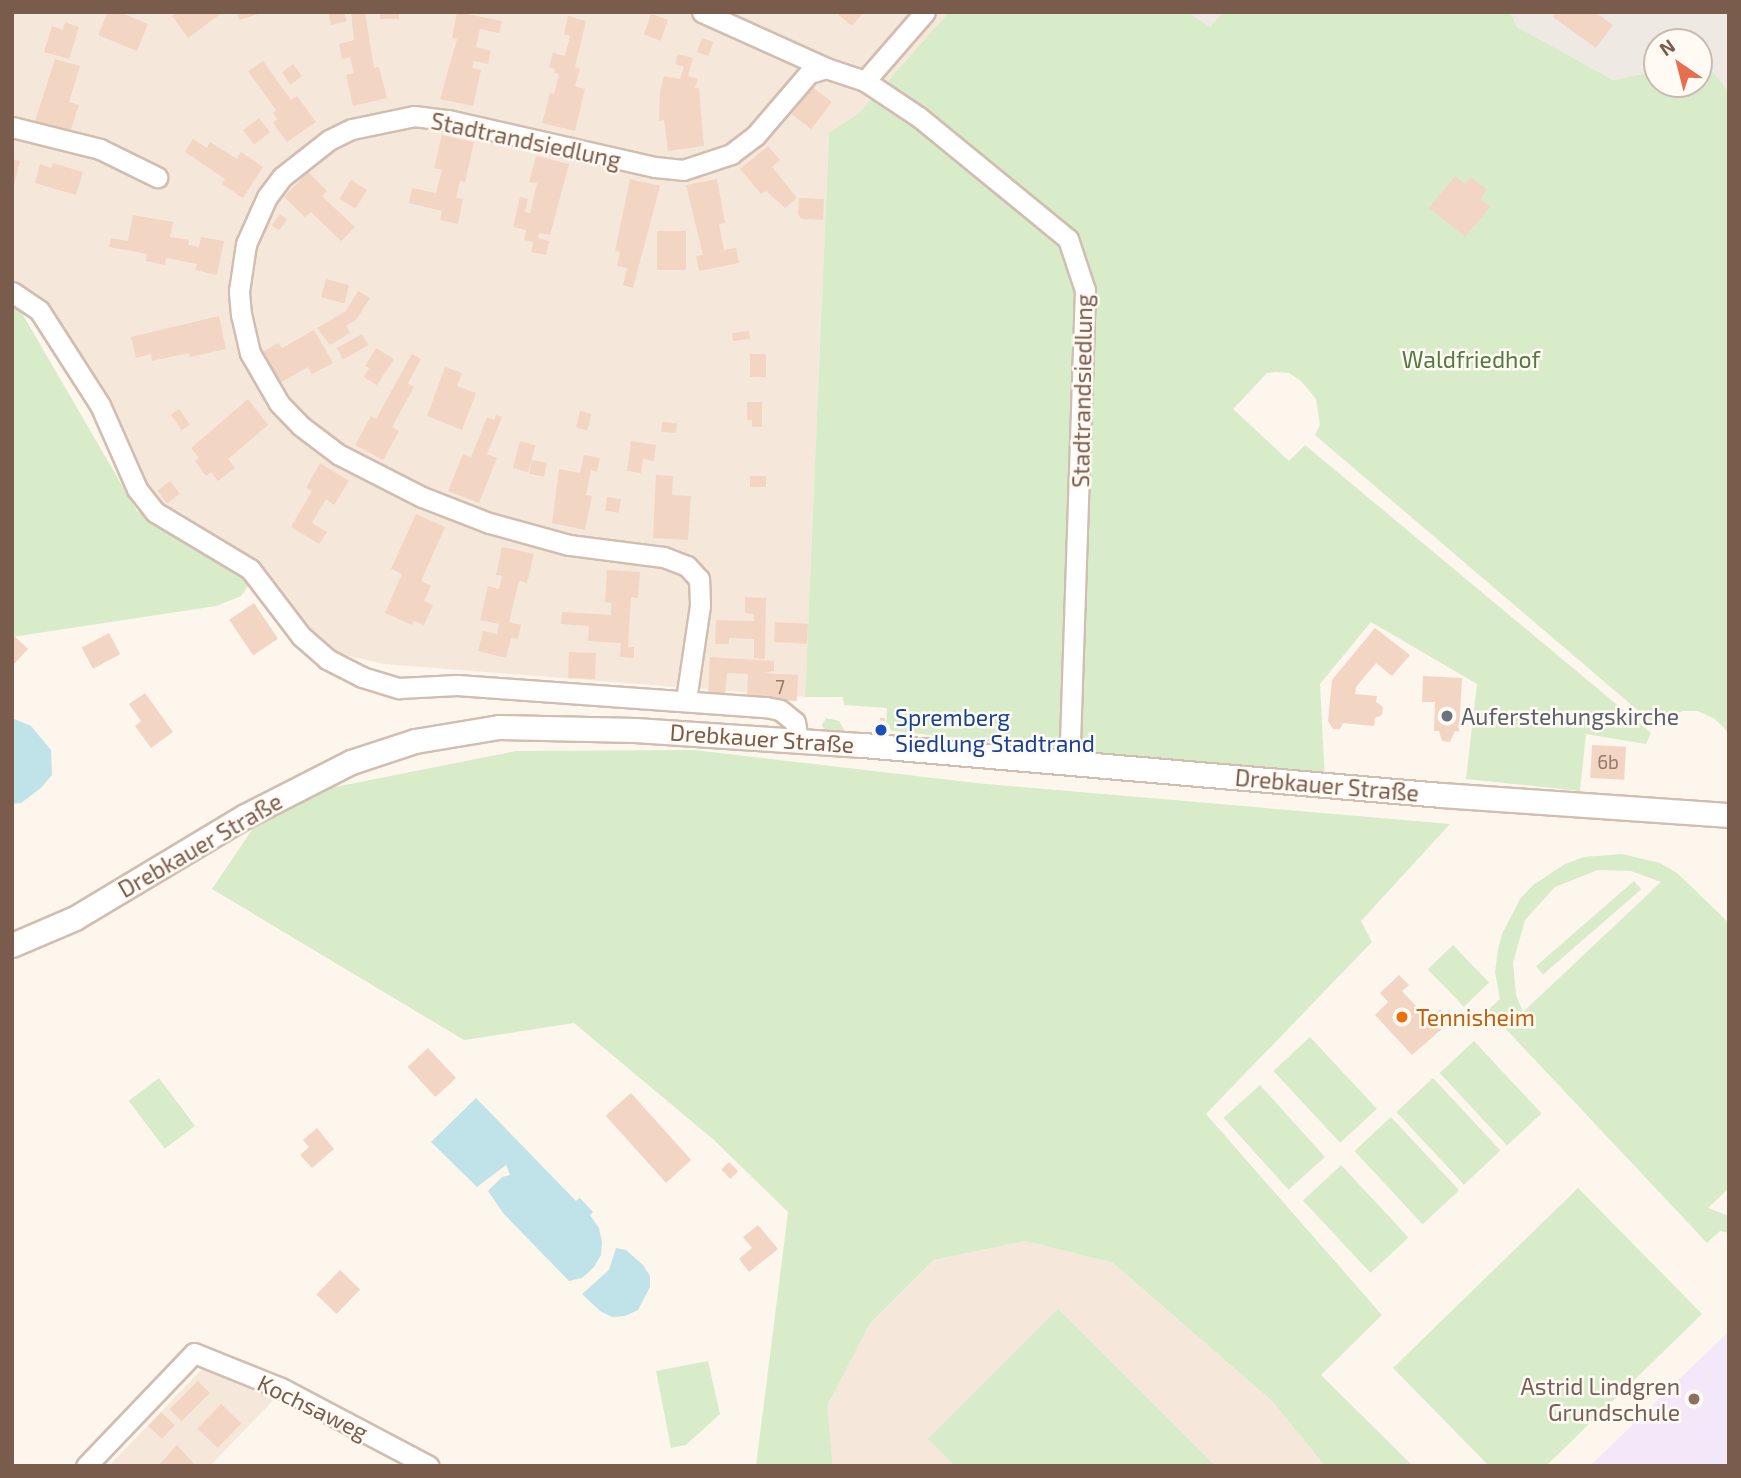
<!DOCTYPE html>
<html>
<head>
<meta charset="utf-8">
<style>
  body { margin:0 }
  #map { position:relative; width:1741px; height:1478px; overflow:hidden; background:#fdf6ec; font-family:"Exo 2",sans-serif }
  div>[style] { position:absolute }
  .residential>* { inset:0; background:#f5e8da }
  .industrial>* { inset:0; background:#efe9e4 }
  .education>* { inset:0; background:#f3e8fa }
  .green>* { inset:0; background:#d8ecc9; transform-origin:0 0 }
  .water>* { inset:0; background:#bfe3e8 }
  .building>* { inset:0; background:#f3d5c3; transform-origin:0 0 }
  .roads { filter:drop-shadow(2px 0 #d1beb0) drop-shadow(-2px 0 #d1beb0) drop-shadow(0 2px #d1beb0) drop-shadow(0 -2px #d1beb0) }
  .minor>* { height:19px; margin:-9.5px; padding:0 9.5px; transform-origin:9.5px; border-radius:9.5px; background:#fff }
  .tertiary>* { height:23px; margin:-11.5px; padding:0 11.5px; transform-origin:11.5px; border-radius:11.5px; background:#fff }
  .dots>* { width:19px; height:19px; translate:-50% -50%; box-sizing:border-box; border:4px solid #fffaf3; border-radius:50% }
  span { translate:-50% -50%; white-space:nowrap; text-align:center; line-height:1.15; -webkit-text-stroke:5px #fffaf3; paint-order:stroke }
  .number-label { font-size:19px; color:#987a6a }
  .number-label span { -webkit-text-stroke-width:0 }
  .street-label { font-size:23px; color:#7a5c4d }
  .park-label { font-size:23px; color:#537a41 }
  .worship-label { font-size:23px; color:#5b616d }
  .left { translate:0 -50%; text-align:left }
  .transit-label { font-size:23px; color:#164399 }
  .food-label { font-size:23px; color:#c56008 }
  .education-label { font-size:23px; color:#785e54 }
  .right { translate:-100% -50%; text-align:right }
  .frame { position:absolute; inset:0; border:14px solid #7a5c4d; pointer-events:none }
  .north { position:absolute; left:1643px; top:28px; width:70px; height:70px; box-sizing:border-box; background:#fffaf3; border:2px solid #cabbb1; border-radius:50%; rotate:325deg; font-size:19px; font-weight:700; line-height:28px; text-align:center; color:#7a5c4d }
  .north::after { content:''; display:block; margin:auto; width:24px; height:32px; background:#e76f51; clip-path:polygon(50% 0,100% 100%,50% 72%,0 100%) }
</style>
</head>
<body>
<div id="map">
  <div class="residential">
    <div style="clip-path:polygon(12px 12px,949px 12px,859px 113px,829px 133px,805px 697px,384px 664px,327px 651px,305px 635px,258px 569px,154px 505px,104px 402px,47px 302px,12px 288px)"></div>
    <div style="clip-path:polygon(1025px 1241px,1113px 1263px,1272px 1401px,1325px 1466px,833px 1466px,826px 1406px,869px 1325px,934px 1260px)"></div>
    <div style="clip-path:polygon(203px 1368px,281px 1392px,210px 1466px,109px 1466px)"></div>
  </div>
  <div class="industrial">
    <div style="clip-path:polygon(1188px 12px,1223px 12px,1210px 27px)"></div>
    <div style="clip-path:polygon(1510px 12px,1729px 12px,1729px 92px,1704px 61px,1699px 62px,1699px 42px,1657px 42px,1657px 71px,1613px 80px,1517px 27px)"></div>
  </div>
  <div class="education">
    <div style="clip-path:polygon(1729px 1331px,1729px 1466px,1590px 1466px)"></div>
  </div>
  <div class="green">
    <div style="clip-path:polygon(949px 12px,1188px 12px,1210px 27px,1223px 12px,1510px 12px,1517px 27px,1613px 80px,1657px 71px,1657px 84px,1699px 84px,1699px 62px,1704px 61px,1729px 92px,1729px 739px,1726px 730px,1715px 719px,1698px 711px,1682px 711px,1655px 725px,1315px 435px,1320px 425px,1316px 399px,1301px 381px,1289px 373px,1276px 372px,1267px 373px,1233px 409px,1289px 461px,1305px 445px,1651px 733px,1646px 744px,1586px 734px,1580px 791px,1466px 779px,1477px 684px,1371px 622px,1320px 684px,1325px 781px,886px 730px,887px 708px,844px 705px,843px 697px,805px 697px,829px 133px,859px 113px)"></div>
    <div style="clip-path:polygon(12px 296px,137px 511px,251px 582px,241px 596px,216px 606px,12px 637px)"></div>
    <div style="clip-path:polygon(826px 718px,839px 721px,848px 736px,826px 735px,822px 725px)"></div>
    <div style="clip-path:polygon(694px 750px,976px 783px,1450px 824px,1361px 921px,1372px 942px,1206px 1114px,1382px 1315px,1321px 1375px,1413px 1466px,1325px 1466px,1272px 1401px,1113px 1263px,1025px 1241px,934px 1260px,869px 1325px,827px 1406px,833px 1466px,756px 1466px,788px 1212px,714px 1140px,574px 1023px,464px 1040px,212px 889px,256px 824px,325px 789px,516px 751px)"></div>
    <div style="clip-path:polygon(evenodd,1622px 854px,1660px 863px,1677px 873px,1729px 923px,1729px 1188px,1708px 1208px,1729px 1216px,1729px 1233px,1720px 1231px,1707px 1243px,1488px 1010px,1500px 999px,1495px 972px,1498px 950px,1502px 934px,1520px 899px,1533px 885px,1565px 864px,1584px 857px,1622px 854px,1598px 870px,1631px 871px,1661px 882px,1523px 1012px,1516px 995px,1513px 963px,1525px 920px,1555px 887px,1598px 870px)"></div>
    <div style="left:1634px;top:881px;width:11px;height:130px;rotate:49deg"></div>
    <div style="left:1453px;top:945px;width:52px;height:35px;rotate:46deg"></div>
    <div style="left:1310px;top:1037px;width:98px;height:50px;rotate:47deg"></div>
    <div style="left:1474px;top:1041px;width:99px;height:47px;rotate:47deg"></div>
    <div style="left:159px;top:1078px;width:60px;height:38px;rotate:53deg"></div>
    <div style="left:1433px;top:1078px;width:99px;height:50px;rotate:47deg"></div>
    <div style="left:1260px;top:1085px;width:97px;height:49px;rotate:48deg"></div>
    <div style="left:1391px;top:1117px;width:100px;height:50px;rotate:47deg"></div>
    <div style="left:1341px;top:1165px;width:99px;height:52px;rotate:47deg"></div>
    <div style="clip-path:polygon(1578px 1188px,1702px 1314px,1546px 1466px,1489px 1466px,1393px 1368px)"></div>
    <div style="clip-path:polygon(1058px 1309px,1215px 1466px,955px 1466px,928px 1439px)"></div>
    <div style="clip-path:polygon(708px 1361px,720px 1414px,686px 1445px,671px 1448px,656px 1371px)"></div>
  </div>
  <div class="water">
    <div style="clip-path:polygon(12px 718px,31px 726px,51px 750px,52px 775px,41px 788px,21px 803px,12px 804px)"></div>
    <div style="clip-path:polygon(476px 1098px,576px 1201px,580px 1198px,593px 1212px,590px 1215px,599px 1228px,602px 1242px,601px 1255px,594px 1267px,582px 1278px,569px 1281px,503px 1213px,488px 1191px,502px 1177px,510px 1175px,506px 1165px,477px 1187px,431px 1142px)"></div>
    <div style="clip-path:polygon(616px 1248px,626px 1250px,643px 1265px,650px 1276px,650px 1287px,638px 1310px,625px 1316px,612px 1317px,600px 1311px,582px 1294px,609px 1270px)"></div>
  </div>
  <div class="building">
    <div style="clip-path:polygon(108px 12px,120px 12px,148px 24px,137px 51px,98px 35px)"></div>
    <div style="clip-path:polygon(177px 12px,223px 12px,188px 38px,172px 16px)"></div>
    <div style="clip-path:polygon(237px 12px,262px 12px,262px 13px,239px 20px)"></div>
    <div style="clip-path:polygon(328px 12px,344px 12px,347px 21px,331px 25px)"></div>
    <div style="clip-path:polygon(351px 12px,365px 12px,374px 68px,379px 67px,387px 98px,353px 106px,346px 75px,354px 73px,350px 57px,342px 59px,339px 44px,354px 40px)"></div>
    <div style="left:380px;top:12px;width:19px;height:7px"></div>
    <div style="clip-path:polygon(457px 12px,502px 21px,499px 33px,480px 29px,476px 47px,491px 51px,488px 64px,474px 61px,472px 68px,481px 70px,473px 106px,440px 99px,457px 39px,452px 38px)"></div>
    <div style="clip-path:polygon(835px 12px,860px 12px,862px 14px,852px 26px)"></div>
    <div style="clip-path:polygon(1556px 12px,1595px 12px,1613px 25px,1596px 48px,1553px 17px)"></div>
    <div style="left:651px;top:14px;width:18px;height:22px;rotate:19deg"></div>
    <div style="clip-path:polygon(568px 16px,586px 21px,575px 67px,580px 69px,575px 86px,585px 89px,575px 131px,542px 123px,550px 93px,554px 94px,559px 74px,554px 73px,555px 69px,549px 67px,553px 53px,565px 56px,570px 36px,564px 34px)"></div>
    <div style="clip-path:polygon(65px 22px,79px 27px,69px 59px,44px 52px,52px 26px,63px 30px)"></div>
    <div style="left:702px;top:38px;width:12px;height:15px;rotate:20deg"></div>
    <div style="clip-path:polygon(678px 54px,693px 58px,688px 76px,698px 79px,695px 88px,699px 88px,704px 146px,668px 151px,664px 120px,659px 121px,660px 91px,664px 76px,680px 79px,684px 67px,675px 64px)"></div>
    <div style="clip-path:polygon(55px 59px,80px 66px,69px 102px,79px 105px,70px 132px,35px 121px)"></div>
    <div style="clip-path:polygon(263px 61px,291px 100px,297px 96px,316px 122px,287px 142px,273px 123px,277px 119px,273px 113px,276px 110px,248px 71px)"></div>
    <div style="left:293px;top:64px;width:15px;height:14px;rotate:53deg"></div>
    <div style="left:812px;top:87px;width:25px;height:34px;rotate:37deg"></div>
    <div style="left:259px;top:118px;width:18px;height:20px;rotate:52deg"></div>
    <div style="clip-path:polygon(442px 135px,474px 142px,465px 182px,460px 181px,456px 198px,463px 199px,458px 224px,440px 220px,442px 211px,409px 203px,412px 188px,436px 193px,442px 170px,434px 168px)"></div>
    <div style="clip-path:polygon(193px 139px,207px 148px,210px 142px,237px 159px,241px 152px,263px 167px,243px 198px,222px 184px,225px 179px,185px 152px)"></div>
    <div style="clip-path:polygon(768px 146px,780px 160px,772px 167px,797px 198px,785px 208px,766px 191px,761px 194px,740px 169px)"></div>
    <div style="clip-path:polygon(536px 156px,569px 164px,550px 235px,539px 233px,538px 238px,549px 241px,546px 255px,531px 252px,534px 242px,524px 240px,526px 230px,513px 227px,520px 197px,528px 199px,525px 212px,530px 213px,537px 183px,529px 182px)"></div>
    <div style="clip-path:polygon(12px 159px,20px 161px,13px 188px,12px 188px)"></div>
    <div style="clip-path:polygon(53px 163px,83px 172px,76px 195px,35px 183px,40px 164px,51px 168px)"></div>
    <div style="clip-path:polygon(308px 172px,327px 191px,322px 196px,355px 227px,341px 241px,311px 212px,305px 217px,284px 197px)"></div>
    <div style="clip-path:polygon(1455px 176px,1465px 184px,1471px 177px,1487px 190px,1480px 199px,1490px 207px,1465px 237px,1429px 208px)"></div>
    <div style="clip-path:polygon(630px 179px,660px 186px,633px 288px,623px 285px,627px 268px,617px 266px,620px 252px,615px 251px)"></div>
    <div style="clip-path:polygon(717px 179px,725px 223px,719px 224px,724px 250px,736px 248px,739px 263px,699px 271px,696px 256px,703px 255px,686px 185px)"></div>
    <div style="left:351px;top:180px;width:19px;height:22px;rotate:32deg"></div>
    <div style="clip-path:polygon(799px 198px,824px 199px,823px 220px,801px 219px,798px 214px)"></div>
    <div style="left:280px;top:214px;width:9px;height:14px;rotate:36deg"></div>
    <div style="clip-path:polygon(133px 215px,173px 222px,170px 237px,189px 240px,188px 245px,199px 247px,201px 237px,224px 241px,217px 275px,195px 270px,197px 264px,166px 258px,165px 265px,146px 261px,147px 254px,109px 247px,111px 238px,128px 241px)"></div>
    <div style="left:657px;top:231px;width:29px;height:39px"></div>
    <div style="left:326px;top:279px;width:24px;height:19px;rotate:15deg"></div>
    <div style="clip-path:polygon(358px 291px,370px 298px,356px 320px,346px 326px,350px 333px,330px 345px,317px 328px,346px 311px)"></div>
    <div style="clip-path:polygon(219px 316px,226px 349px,190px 357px,189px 353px,152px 361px,151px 354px,136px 358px,131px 337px)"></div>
    <div style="clip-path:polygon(314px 330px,333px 363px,312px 374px,308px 367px,280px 383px,263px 352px,278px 343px,282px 348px)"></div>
    <div style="left:749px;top:331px;width:8px;height:17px;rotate:83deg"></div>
    <div style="left:362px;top:334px;width:13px;height:29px;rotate:61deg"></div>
    <div style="clip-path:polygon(376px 348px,394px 359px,377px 385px,364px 377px,369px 368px,365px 366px)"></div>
    <div style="clip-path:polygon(412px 354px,421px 359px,408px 383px,414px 387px,392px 427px,399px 431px,383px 460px,355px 445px,371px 416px,376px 419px)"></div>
    <div style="left:750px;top:354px;width:16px;height:23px"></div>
    <div style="clip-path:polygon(445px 367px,462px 373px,457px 386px,476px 393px,462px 430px,427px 416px)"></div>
    <div style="clip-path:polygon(248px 399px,268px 425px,228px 459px,235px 468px,218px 481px,211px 472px,206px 476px,195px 461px,199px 458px,191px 448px)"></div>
    <div style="clip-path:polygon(747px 402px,762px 402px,762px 427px,752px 427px,752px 420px,747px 420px)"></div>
    <div style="left:179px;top:409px;width:19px;height:10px;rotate:55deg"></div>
    <div style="left:580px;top:411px;width:12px;height:17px;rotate:14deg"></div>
    <div style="clip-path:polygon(496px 415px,502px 417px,487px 454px,497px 458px,479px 503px,448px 491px,463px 454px,471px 457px,487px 417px,494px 420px)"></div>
    <div style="left:662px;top:422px;width:15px;height:10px;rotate:4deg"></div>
    <div style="left:520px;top:441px;width:16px;height:28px;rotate:15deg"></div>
    <div style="clip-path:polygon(631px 441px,656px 445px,654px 461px,643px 459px,641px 473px,627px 471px)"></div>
    <div style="clip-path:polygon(584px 455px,600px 458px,597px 472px,591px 470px,586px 495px,592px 496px,585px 530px,552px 523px,559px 469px,580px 473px)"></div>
    <div style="left:532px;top:460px;width:15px;height:14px;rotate:11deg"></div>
    <div style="clip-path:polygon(320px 463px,349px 481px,334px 505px,326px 499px,312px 523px,327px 532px,319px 544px,291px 527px,312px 491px,306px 488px)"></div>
    <div style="clip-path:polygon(656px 475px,673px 476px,672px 495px,691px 496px,688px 540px,653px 538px)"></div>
    <div style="left:766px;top:476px;width:11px;height:16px;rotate:90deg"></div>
    <div style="left:170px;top:481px;width:16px;height:16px;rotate:52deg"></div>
    <div style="left:607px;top:497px;width:14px;height:14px;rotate:8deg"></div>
    <div style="clip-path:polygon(416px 514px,445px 527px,421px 581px,431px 586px,424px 601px,433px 605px,424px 625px,414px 621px,412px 625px,385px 613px,402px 574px,391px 569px)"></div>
    <div style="clip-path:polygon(502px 547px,534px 554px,527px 583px,519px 581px,509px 622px,521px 625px,518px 639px,511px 638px,506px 658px,478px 651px,483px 631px,497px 634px,499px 624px,480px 620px,488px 586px,499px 589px,502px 576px,496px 575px)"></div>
    <div style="clip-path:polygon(607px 570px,640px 572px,638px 598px,631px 597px,628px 647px,634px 647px,634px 658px,620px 657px,621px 643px,588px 641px,589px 626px,561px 624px,562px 612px,611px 615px,611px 603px,605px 602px)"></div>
    <div style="clip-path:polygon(745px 597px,766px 598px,765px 659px,754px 658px,754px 639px,729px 638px,729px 644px,715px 644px,716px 620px,754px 621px,754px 614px,745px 613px)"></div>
    <div style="left:254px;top:603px;width:43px;height:30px;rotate:56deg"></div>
    <div style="left:775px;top:622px;width:33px;height:20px;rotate:3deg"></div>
    <div style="clip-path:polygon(1375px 628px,1410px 655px,1392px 676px,1376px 663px,1356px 687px,1355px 694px,1377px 696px,1376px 702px,1383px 707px,1382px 715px,1375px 718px,1374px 726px,1343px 723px,1340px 729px,1333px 729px,1328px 721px,1332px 680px)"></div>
    <div style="left:109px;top:633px;width:24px;height:31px;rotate:62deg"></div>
    <div style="clip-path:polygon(12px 634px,28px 649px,12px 666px)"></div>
    <div style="left:569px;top:652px;width:27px;height:26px;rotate:2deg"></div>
    <div style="clip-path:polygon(710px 657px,774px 661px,774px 671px,762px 673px,798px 675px,797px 701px,747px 698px,748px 674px,727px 673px,725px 696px,708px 695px)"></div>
    <div style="clip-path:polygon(1423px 676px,1462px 678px,1459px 732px,1455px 731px,1450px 742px,1442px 741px,1439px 731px,1434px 731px,1435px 702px,1422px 702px)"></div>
    <div style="clip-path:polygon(145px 693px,173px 732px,151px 748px,135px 726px,141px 721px,129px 704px)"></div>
    <div style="left:880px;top:718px;width:5px;height:10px"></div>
    <div style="left:1592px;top:745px;width:34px;height:33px;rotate:3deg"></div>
    <div style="clip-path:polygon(1399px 975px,1409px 985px,1402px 991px,1429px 1020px,1440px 1009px,1451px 1021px,1412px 1055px,1375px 1015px,1388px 1002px,1380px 993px)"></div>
    <div style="left:428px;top:1048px;width:41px;height:28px;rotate:47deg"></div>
    <div style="left:631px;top:1093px;width:90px;height:34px;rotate:48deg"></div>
    <div style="clip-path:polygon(317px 1128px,334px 1149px,312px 1168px,300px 1155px,309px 1147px,303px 1140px)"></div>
    <div style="left:729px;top:1162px;width:13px;height:11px;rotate:45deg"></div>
    <div style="clip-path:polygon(758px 1225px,778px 1249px,749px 1272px,739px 1259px,752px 1248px,743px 1237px)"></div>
    <div style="left:340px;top:1270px;width:28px;height:34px;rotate:44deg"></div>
    <div style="left:198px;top:1381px;width:17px;height:40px;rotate:45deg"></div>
    <div style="left:221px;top:1404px;width:28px;height:34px;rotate:44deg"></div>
    <div style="left:161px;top:1412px;width:19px;height:19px;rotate:43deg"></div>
    <div style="clip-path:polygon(177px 1445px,196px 1466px,158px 1466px)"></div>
  </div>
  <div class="roads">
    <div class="minor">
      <div style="left:702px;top:12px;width:136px;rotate:24.3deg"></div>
      <div style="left:826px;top:68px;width:41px;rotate:18.4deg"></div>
      <div style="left:865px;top:81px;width:65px;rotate:33.7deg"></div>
      <div style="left:919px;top:117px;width:193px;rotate:39.3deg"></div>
      <div style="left:1068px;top:239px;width:54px;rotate:71.6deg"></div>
      <div style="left:1085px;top:290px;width:472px;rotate:91.9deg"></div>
      <div style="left:865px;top:81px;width:91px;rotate:-49deg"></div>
      <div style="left:12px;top:127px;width:91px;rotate:14deg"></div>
      <div style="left:100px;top:149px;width:64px;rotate:26.2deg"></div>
      <div style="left:12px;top:292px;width:32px;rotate:34deg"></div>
      <div style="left:39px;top:310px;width:113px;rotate:57.3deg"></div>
      <div style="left:100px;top:405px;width:92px;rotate:66.2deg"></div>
      <div style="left:137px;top:489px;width:29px;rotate:52deg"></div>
      <div style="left:155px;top:512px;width:111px;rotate:31deg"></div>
      <div style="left:250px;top:569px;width:84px;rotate:52.7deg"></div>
      <div style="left:301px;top:636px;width:35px;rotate:41deg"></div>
      <div style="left:327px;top:659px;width:39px;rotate:27deg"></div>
      <div style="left:362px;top:677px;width:39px;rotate:17deg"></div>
      <div style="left:399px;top:688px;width:58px;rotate:-3deg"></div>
      <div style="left:457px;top:685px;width:310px;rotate:4.1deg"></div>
      <div style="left:766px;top:707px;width:14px;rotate:12deg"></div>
      <div style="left:780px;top:710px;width:19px;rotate:39deg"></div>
      <div style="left:795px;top:722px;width:19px;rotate:81deg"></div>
      <div style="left:686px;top:700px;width:96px;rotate:-81.6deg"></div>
      <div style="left:700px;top:605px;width:26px;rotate:-92deg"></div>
      <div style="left:699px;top:579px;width:18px;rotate:-133deg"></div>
      <div style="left:687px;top:566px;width:26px;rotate:-159deg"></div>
      <div style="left:663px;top:557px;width:95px;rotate:-172.7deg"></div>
      <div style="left:569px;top:545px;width:83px;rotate:-164.6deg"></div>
      <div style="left:489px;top:523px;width:72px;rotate:-158.8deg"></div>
      <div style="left:422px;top:497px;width:94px;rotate:-152.9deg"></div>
      <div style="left:338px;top:454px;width:46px;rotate:-142.9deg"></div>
      <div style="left:301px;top:426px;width:32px;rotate:-134deg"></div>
      <div style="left:279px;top:403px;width:58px;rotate:-120.1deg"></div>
      <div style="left:250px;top:353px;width:39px;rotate:-103deg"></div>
      <div style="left:241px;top:315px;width:24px;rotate:-95deg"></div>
      <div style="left:239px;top:291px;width:48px;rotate:-81.5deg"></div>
      <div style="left:246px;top:244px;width:51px;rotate:-65.9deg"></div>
      <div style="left:267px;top:197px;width:25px;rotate:-53deg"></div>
      <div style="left:282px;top:177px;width:60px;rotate:-38.2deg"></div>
      <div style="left:329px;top:140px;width:25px;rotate:-26deg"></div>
      <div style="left:352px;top:129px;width:63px;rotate:-11.8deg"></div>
      <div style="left:414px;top:116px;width:34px;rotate:7deg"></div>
      <div style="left:448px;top:120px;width:212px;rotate:12.8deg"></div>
      <div style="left:655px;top:167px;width:28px;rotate:6deg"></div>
      <div style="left:683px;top:170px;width:51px;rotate:-18.4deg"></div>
      <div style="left:731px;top:154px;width:30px;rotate:-37deg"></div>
      <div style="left:755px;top:136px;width:83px;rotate:-49.4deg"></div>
      <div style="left:809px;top:73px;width:18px;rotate:-16deg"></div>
      <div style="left:86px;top:1466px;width:156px;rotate:-46.3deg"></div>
      <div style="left:194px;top:1353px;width:94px;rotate:21.9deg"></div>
      <div style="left:281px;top:1388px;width:167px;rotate:27.8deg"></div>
    </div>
    <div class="tertiary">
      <div style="left:12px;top:945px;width:69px;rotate:-23.2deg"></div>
      <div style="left:75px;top:918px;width:198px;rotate:-31deg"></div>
      <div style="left:245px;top:816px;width:119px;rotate:-27deg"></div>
      <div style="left:351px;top:762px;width:67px;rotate:-18.2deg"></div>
      <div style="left:415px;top:741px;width:85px;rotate:-9.5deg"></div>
      <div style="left:499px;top:727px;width:136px;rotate:1.3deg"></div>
      <div style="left:635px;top:730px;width:228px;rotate:3.8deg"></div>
      <div style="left:863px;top:745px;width:581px;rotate:4.94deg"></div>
      <div style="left:1442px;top:795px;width:288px;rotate:4deg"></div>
    </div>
  </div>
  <div class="dots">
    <div style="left:1447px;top:716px;background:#6b7280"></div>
    <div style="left:881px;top:730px;background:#1a4fb4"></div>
    <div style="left:1402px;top:1017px;background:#e8710a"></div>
    <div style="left:1694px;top:1399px;background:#8d6e63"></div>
  </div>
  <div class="number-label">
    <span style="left:780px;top:687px">7</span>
    <span style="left:1608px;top:762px">6b</span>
  </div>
  <div class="street-label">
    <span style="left:526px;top:140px;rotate:12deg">Stadtrandsiedlung</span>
    <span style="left:1082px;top:391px;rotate:-89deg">Stadtrandsiedlung</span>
    <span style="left:762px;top:738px;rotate:4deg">Drebkauer Straße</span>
    <span style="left:1327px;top:785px;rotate:5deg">Drebkauer Straße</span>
    <span style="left:200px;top:845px;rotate:-30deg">Drebkauer Straße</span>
    <span style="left:313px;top:1407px;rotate:26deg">Kochsaweg</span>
  </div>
  <div class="park-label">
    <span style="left:1471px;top:359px">Waldfriedhof</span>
  </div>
  <div class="worship-label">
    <span class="left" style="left:1461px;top:716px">Auferstehungskirche</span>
  </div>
  <div class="transit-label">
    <span class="left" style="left:895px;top:730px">Spremberg<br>Siedlung Stadtrand</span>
  </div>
  <div class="food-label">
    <span class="left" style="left:1416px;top:1017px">Tennisheim</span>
  </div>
  <div class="education-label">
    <span class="right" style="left:1680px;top:1399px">Astrid Lindgren<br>Grundschule</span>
  </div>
  <div class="frame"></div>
  <div class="north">N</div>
</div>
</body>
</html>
